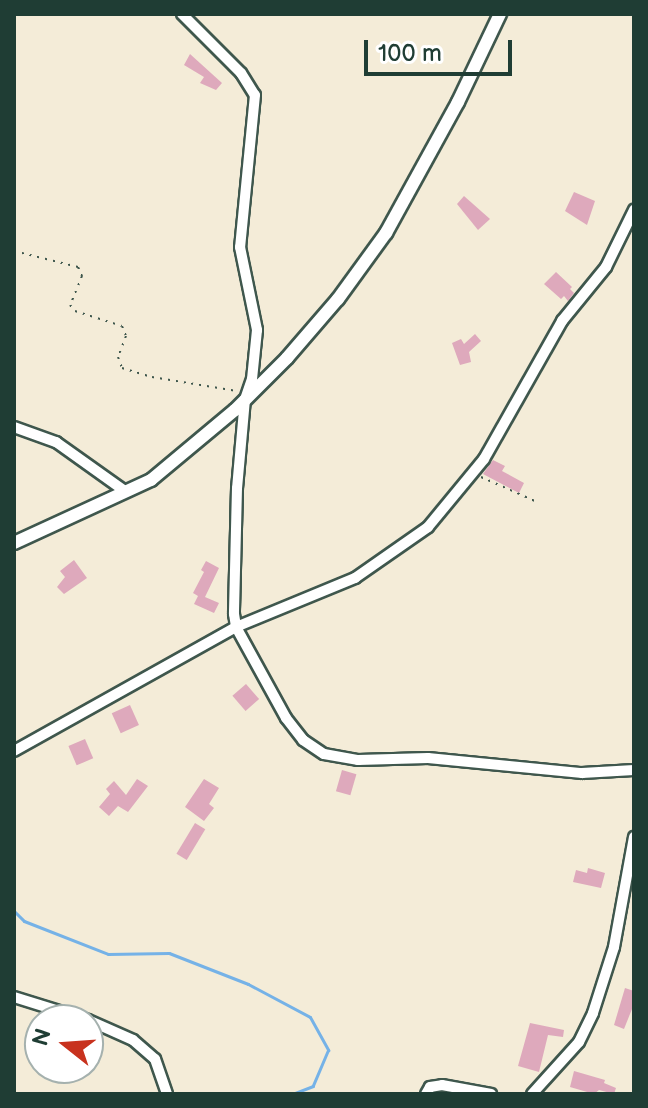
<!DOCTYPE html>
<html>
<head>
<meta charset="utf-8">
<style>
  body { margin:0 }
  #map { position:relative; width:648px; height:1108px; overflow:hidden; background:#f4ecd8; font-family:"Balsamiq Sans",sans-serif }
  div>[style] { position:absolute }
  .stream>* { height:3px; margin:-1.5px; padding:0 1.5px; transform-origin:1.5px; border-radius:1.5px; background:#75b2e7 }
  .building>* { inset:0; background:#dea9bc; transform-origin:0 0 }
  .path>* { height:2px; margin-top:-1px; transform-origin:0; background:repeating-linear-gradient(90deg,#3f574d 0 2px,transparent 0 8px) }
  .roads { filter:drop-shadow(2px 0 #3f574d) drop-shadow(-2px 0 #3f574d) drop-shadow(0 2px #3f574d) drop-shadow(0 -2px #3f574d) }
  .minor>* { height:10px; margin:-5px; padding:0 5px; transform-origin:5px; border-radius:5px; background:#fff }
  .tertiary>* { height:12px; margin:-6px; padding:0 6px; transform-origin:6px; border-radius:6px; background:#fff }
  span { translate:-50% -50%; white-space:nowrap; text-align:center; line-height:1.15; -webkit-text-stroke:8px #fff; paint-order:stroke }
  .frame { position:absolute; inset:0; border:16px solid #1f3d34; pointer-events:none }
  .north { position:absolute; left:24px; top:1004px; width:80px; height:80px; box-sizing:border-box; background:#fff; border:2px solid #a5b1ae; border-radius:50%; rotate:287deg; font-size:22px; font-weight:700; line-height:32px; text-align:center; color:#1f3d34 }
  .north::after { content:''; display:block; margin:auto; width:28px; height:36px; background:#c8321e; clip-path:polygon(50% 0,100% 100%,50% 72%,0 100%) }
  .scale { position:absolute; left:364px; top:40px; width:148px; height:36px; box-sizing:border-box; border:4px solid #1f3d34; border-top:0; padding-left:10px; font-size:24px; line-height:28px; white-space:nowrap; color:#1f3d34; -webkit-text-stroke:6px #fff; paint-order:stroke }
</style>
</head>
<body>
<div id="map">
  <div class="stream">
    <div style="left:14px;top:911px;width:14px;rotate:45deg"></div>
    <div style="left:24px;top:921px;width:90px;rotate:21.4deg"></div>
    <div style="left:108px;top:954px;width:61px;rotate:-0.9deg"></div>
    <div style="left:169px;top:953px;width:85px;rotate:21.4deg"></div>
    <div style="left:248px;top:984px;width:70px;rotate:28deg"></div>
    <div style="left:310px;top:1017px;width:38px;rotate:61deg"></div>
    <div style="left:328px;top:1050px;width:39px;rotate:113deg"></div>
    <div style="left:313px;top:1086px;width:22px;rotate:159deg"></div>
  </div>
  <div class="building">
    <div style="clip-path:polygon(190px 54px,222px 83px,216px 90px,200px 83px,204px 77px,184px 65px)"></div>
    <div style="clip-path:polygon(574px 192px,595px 201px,587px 225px,565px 211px)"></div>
    <div style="clip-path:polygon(464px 196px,490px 219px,478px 230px,457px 204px)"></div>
    <div style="clip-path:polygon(556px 272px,572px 287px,570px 289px,574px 293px,568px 301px,564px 296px,561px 299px,544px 284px)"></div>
    <div style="clip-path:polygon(475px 334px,481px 341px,469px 352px,471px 362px,460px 365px,452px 343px,461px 339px,464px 344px)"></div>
    <div style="clip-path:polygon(493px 460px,505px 466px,502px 471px,524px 483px,519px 493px,483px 474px)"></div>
    <div style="clip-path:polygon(74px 560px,87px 578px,64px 594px,57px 587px,65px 577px,60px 571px)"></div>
    <div style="clip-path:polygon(206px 561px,219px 568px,205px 597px,219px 603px,214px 613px,194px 604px,198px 596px,193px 593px,204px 572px,201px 570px)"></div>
    <div style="left:246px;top:684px;width:20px;height:18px;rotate:49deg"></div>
    <div style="left:130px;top:705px;width:22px;height:20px;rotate:66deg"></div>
    <div style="left:85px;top:739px;width:21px;height:18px;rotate:67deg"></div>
    <div style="left:342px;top:770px;width:15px;height:22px;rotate:16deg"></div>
    <div style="clip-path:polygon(137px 779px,148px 786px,128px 812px,118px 806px,109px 816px,99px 807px,110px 794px,106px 789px,114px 781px,126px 795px)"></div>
    <div style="clip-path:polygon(204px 779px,219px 788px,209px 804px,214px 808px,204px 821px,185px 807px)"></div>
    <div style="left:195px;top:823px;width:12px;height:36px;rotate:31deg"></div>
    <div style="clip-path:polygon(588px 868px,605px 873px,601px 888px,573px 882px,576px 870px,587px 873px)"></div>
    <div style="clip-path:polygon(625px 988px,634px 991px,634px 1004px,624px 1029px,614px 1025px)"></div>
    <div style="clip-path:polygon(530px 1023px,564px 1030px,563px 1037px,548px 1035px,539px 1072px,518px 1066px)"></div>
    <div style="clip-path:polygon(574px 1071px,605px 1080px,604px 1083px,616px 1088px,614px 1094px,599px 1090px,594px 1094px,570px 1087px)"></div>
  </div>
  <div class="path">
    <div style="left:14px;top:251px;width:66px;rotate:14deg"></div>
    <div style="left:78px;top:267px;width:10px;rotate:66deg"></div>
    <div style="left:82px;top:276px;width:31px;rotate:112deg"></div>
    <div style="left:70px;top:305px;width:8px;rotate:50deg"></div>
    <div style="left:75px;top:311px;width:49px;rotate:17.7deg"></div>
    <div style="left:122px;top:326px;width:11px;rotate:68deg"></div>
    <div style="left:126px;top:336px;width:22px;rotate:111deg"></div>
    <div style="left:118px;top:357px;width:12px;rotate:70deg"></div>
    <div style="left:122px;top:368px;width:31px;rotate:17deg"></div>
    <div style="left:152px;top:377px;width:86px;rotate:9.4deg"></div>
    <div style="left:481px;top:477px;width:59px;rotate:24deg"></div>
  </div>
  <div class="roads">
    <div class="minor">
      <div style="left:182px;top:14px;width:83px;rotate:45deg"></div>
      <div style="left:241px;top:73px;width:26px;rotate:58deg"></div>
      <div style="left:255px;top:95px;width:153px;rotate:95.6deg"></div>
      <div style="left:240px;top:247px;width:85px;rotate:78.4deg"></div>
      <div style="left:257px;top:330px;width:49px;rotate:95.8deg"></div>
      <div style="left:252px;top:379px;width:21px;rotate:109deg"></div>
      <div style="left:245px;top:399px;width:89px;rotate:95.1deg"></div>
      <div style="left:237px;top:488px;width:126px;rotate:91.4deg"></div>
      <div style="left:234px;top:614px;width:13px;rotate:81deg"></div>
      <div style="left:236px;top:627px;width:104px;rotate:61.2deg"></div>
      <div style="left:286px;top:718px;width:28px;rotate:52deg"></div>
      <div style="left:303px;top:740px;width:25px;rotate:34deg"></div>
      <div style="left:324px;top:754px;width:35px;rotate:10deg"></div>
      <div style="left:358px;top:760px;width:70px;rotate:-1.6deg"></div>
      <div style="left:428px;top:758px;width:155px;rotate:5.6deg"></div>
      <div style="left:582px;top:773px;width:52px;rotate:-3.3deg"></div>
      <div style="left:14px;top:427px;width:45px;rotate:19.7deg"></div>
      <div style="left:56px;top:442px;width:86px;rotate:35.5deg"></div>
      <div style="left:14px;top:751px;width:254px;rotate:-29.2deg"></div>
      <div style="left:236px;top:627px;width:129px;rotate:-22.4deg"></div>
      <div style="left:355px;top:578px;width:89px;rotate:-34.9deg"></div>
      <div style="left:428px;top:527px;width:88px;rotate:-50.5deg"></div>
      <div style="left:484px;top:459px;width:159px;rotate:-60.5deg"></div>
      <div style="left:562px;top:321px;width:70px;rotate:-50.8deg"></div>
      <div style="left:606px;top:267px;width:64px;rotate:-63.8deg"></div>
      <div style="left:14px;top:997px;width:77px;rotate:17.3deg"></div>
      <div style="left:88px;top:1020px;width:49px;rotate:24deg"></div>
      <div style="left:133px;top:1040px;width:29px;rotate:41deg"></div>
      <div style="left:155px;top:1059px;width:37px;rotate:71deg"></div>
      <div style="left:426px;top:1094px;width:8px;rotate:-60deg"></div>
      <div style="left:430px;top:1087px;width:12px;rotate:-9deg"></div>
      <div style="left:442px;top:1085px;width:50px;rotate:10.4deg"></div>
      <div style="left:532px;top:1094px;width:70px;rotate:-47.9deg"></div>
      <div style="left:579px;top:1042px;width:32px;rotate:-64deg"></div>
      <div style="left:593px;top:1013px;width:69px;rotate:-72.3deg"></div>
      <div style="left:614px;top:947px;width:112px;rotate:-79.7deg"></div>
    </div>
    <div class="tertiary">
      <div style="left:14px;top:543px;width:151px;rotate:-24.7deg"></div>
      <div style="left:151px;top:480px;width:109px;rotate:-39.8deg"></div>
      <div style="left:235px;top:410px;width:74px;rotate:-45deg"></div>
      <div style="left:287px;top:358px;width:78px;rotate:-49.2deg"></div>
      <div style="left:338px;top:299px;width:82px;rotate:-54deg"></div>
      <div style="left:386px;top:233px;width:149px;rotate:-61.2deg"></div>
      <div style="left:458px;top:102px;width:98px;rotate:-64.5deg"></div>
    </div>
  </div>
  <div class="frame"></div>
  <div class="north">N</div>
  <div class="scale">100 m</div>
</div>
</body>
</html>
